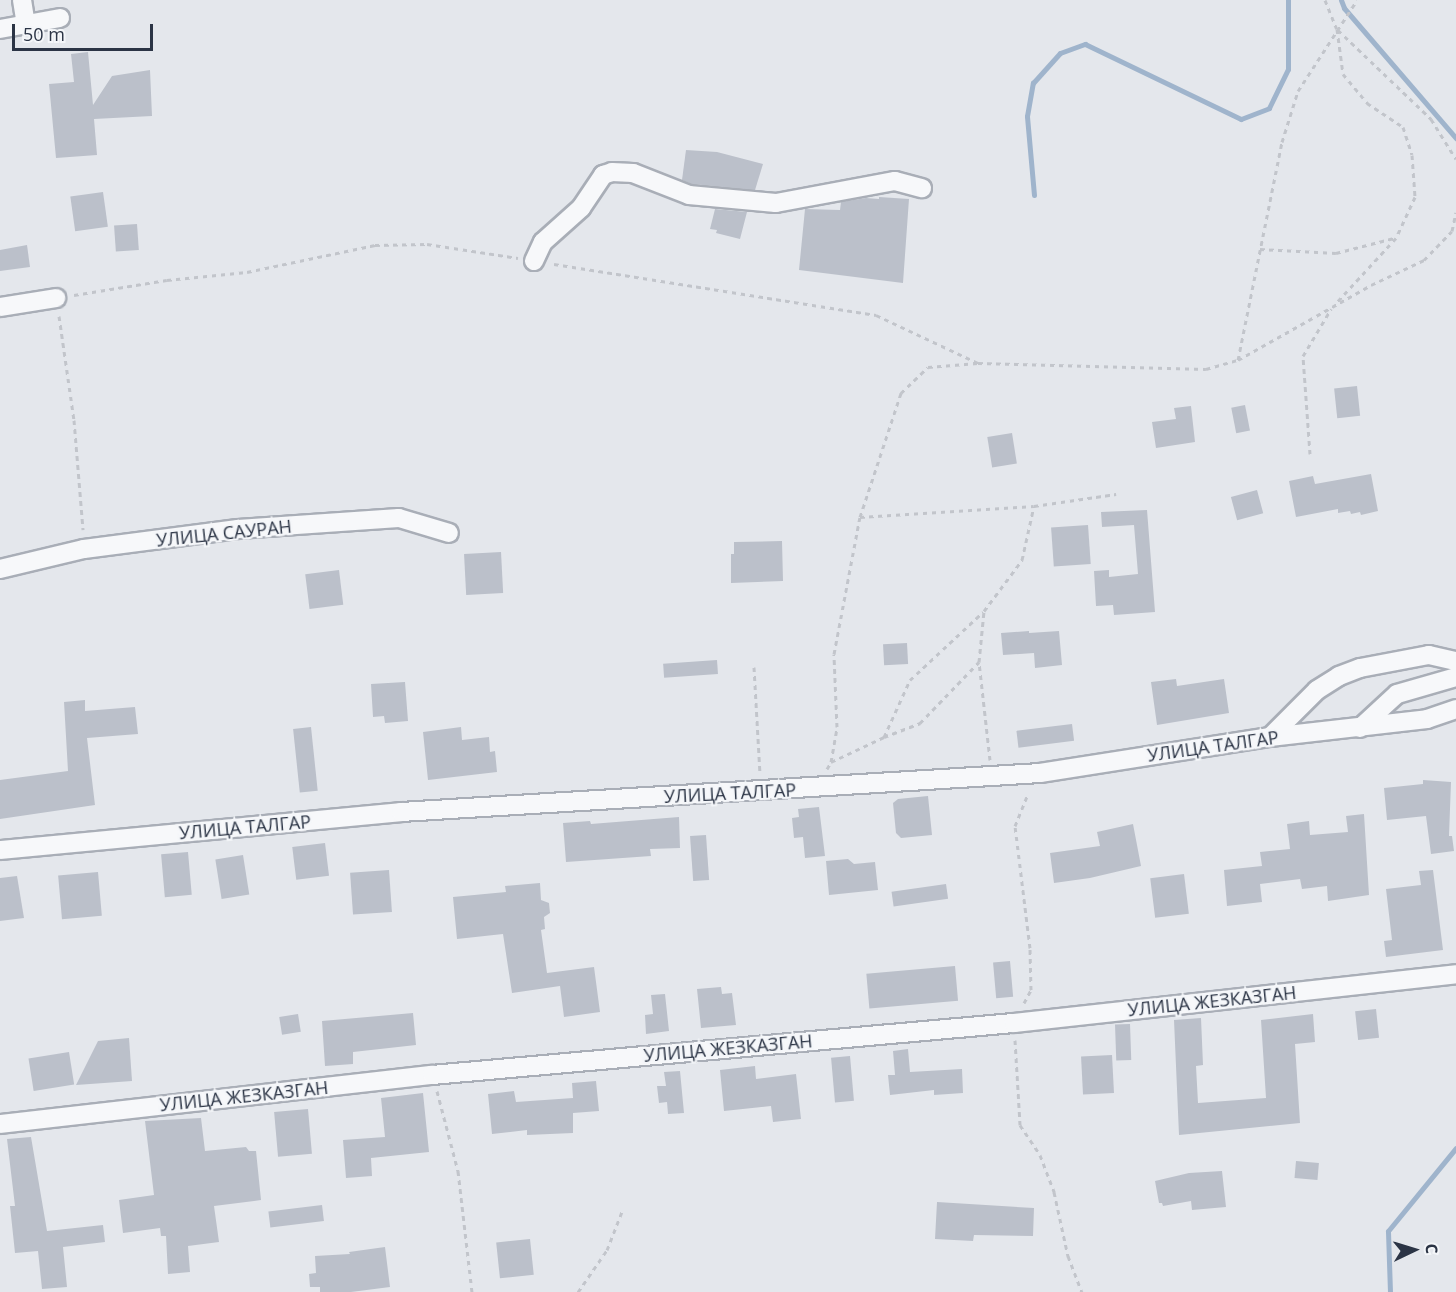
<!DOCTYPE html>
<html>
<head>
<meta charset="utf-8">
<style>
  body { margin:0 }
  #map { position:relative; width:1456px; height:1292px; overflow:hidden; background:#e4e7ec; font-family:"Open Sans",sans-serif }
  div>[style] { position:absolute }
  .stream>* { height:5px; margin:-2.5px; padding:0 2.5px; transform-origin:2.5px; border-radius:2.5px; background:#9fb4cc }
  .building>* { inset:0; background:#bbc0ca; transform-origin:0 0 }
  .path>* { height:3px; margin-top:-1.5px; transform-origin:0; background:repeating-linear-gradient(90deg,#c2c5cb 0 4.5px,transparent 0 9px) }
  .roads { filter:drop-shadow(2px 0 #a9aeb7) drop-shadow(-2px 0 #a9aeb7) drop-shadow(0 2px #a9aeb7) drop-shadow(0 -2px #a9aeb7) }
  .minor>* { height:18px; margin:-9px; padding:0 9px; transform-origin:9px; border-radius:9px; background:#f7f8fa }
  span { translate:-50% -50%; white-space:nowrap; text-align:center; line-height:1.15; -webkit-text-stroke:4.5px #f4f6f9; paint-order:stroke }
  .street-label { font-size:18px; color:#2b3445 }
  .north { position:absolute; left:1384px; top:1220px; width:60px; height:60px; -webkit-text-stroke:4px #f4f6f9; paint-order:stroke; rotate:86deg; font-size:16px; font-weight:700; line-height:24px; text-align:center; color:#2b3445 }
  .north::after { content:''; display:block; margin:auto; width:21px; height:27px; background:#2b3445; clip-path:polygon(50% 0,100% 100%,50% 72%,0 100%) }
  .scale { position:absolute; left:12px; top:24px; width:141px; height:27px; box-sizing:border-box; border:3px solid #2b3445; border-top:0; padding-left:8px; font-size:18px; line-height:21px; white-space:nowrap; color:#2b3445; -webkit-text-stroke:4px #f4f6f9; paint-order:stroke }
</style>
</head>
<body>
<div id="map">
  <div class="stream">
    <div style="left:1341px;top:0;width:9px;rotate:69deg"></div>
    <div style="left:1344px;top:8px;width:172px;rotate:49.3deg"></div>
    <div style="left:1034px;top:195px;width:79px;rotate:-95.1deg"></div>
    <div style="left:1027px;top:116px;width:34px;rotate:-80deg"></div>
    <div style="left:1033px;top:83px;width:40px;rotate:-48deg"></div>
    <div style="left:1060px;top:53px;width:27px;rotate:-20deg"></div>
    <div style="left:1085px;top:44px;width:173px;rotate:25.7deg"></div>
    <div style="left:1241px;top:119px;width:30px;rotate:-21deg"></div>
    <div style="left:1269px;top:108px;width:43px;rotate:-64deg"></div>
    <div style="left:1288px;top:69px;width:69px;rotate:-90deg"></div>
    <div style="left:1390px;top:1292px;width:61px;rotate:-91.9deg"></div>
    <div style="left:1388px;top:1231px;width:107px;rotate:-50.7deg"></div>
  </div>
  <div class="building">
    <div style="clip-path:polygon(88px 52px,93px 105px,112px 76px,150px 70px,152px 116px,94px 119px,97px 155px,56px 158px,49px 84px,74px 82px,71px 54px)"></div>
    <div style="clip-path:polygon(686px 150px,717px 152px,763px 164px,755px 190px,692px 184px,682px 180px)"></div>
    <div style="left:103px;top:192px;width:35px;height:33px;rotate:82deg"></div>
    <div style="clip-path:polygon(879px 197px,909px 199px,903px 283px,799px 270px,805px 209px,840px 210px,841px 202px,866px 198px,879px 199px)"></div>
    <div style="clip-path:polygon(715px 209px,747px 212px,740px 239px,716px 233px,717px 230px,710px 229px)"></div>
    <div style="left:137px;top:224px;width:26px;height:23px;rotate:86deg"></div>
    <div style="clip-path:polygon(27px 245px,30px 267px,0 271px,0 250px)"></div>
    <div style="left:1357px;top:386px;width:30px;height:23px;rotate:84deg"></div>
    <div style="left:1245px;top:405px;width:26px;height:14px;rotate:79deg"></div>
    <div style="clip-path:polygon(1191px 406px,1195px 442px,1156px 448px,1152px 422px,1176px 419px,1174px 408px)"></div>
    <div style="left:1012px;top:433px;width:31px;height:25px;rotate:81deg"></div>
    <div style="clip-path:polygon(1371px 474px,1378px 511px,1361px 515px,1360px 512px,1351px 514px,1350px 511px,1338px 513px,1338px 509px,1296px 517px,1289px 481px,1313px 476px,1315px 484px)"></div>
    <div style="left:1257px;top:490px;width:24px;height:27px;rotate:75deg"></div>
    <div style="clip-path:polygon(1147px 510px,1155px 612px,1114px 615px,1113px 605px,1096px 606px,1094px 571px,1109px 570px,1109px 577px,1138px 574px,1134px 525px,1102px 527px,1101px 512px)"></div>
    <div style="left:1088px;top:525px;width:39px;height:37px;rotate:86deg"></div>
    <div style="clip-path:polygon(782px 541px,783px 581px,731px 583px,731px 554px,734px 554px,734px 542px)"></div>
    <div style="left:501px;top:552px;width:41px;height:37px;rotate:87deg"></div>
    <div style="left:339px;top:570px;width:35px;height:34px;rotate:83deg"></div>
    <div style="clip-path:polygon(1029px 631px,1029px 633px,1059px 631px,1062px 665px,1035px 668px,1034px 653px,1003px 655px,1001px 633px)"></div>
    <div style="left:907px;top:643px;width:21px;height:24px;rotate:87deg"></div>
    <div style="left:717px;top:660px;width:14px;height:54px;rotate:86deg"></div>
    <div style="clip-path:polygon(1176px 679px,1177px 686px,1224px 679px,1229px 713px,1157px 725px,1151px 682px)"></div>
    <div style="clip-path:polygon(405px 682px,408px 721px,385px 723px,384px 716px,373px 717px,371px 684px)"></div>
    <div style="clip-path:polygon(85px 700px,85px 711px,135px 707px,138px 734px,87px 738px,95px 805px,0 819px,0 780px,68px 771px,64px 702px)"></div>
    <div style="left:1072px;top:724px;width:17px;height:56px;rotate:83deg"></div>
    <div style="left:311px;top:727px;width:64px;height:18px;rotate:84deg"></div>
    <div style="clip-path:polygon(461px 727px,462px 740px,489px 737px,490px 752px,495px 751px,497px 772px,428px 780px,423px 732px)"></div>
    <div style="clip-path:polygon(1423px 780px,1451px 782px,1449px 836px,1452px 836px,1454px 851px,1431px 854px,1426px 816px,1387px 820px,1384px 788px,1423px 784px)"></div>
    <div style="clip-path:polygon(928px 796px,932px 835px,901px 838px,896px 833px,893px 803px,898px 799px)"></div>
    <div style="clip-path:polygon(819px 807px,825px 856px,805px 858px,803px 837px,794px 838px,792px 818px,799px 817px,798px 809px)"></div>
    <div style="clip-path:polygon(1364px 814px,1369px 895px,1328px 901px,1327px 886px,1302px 889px,1300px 879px,1260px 884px,1262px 902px,1227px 906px,1224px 870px,1262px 866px,1260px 852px,1290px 849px,1287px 824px,1309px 821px,1310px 835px,1348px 832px,1346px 816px)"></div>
    <div style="clip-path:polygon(679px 817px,680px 848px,650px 849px,651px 856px,566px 862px,563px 823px,590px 821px,591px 824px)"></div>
    <div style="clip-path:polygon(1133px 824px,1141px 866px,1090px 878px,1054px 883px,1050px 853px,1100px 846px,1097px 832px)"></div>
    <div style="left:706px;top:835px;width:45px;height:16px;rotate:86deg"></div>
    <div style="left:325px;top:843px;width:33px;height:33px;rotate:83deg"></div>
    <div style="left:188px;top:852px;width:43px;height:27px;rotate:85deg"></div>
    <div style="left:243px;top:855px;width:40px;height:28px;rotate:81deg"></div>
    <div style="clip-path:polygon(848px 859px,854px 864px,875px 862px,878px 890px,829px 895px,826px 861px)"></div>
    <div style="left:389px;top:870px;width:42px;height:39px;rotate:86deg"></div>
    <div style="clip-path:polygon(1433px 870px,1443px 950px,1386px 957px,1384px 941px,1392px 940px,1386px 889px,1421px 885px,1419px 871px)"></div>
    <div style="left:98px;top:872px;width:44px;height:40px;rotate:85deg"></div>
    <div style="left:1184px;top:874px;width:40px;height:34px;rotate:83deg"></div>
    <div style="clip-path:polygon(17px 876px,24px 918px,0 921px,0 878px)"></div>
    <div style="clip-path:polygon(540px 883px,541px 900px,549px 903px,550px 913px,544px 917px,545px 929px,541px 930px,547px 973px,594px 967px,600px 1012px,564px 1017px,560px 986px,512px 993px,503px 934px,457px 939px,453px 897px,506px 892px,505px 886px)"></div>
    <div style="left:946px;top:884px;width:15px;height:55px;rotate:82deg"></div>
    <div style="left:1010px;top:961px;width:36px;height:17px;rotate:85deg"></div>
    <div style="left:955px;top:966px;width:35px;height:89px;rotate:85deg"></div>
    <div style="clip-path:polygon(721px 987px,722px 994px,732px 993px,736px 1025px,701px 1028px,697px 989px)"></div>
    <div style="clip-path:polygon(665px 994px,669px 1031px,646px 1034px,645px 1015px,653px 1014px,651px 995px)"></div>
    <div style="left:1376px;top:1009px;width:29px;height:21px;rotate:84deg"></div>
    <div style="clip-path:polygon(413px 1013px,416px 1045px,353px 1052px,353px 1064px,325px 1066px,322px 1021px)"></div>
    <div style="left:298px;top:1014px;width:18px;height:19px;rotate:81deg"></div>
    <div style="clip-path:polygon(1313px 1014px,1315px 1042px,1295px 1044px,1300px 1123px,1179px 1135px,1174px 1020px,1201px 1018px,1203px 1065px,1196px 1066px,1198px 1103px,1266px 1098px,1261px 1020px)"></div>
    <div style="left:1130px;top:1024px;width:36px;height:15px;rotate:88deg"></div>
    <div style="clip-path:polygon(129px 1038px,132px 1081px,76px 1085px,98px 1041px)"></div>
    <div style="clip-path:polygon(908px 1049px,910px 1072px,962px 1069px,963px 1093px,934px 1095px,934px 1090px,890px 1095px,888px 1075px,895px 1075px,893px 1051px)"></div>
    <div style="left:69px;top:1052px;width:33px;height:41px;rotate:81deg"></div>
    <div style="left:1112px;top:1055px;width:38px;height:31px;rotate:87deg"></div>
    <div style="left:850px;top:1056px;width:45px;height:19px;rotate:85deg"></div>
    <div style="clip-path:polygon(755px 1066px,756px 1079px,796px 1074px,801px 1119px,773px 1122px,771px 1106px,724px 1111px,720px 1070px)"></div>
    <div style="clip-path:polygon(680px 1071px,684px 1113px,668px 1114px,667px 1102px,659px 1103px,657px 1086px,666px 1086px,664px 1072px)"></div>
    <div style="clip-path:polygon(596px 1081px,599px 1111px,573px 1113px,573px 1133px,527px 1135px,527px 1130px,492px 1134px,488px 1094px,514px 1091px,516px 1102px,573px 1098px,572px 1083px)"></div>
    <div style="clip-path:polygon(423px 1093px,429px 1152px,371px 1158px,372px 1176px,346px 1178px,343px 1140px,385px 1137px,381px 1098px)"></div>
    <div style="left:308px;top:1109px;width:45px;height:34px;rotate:85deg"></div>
    <div style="clip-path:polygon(201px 1118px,205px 1151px,246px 1147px,249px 1151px,256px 1151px,261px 1200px,214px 1206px,219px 1242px,188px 1246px,190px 1272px,168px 1274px,166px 1236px,161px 1236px,160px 1228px,123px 1233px,119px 1200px,154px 1195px,145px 1121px)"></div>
    <div style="clip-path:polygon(31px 1137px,47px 1231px,103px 1225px,105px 1242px,63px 1247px,67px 1287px,42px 1289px,38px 1251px,15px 1253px,10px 1206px,15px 1206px,7px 1139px)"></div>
    <div style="left:1296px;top:1161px;width:23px;height:17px;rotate:5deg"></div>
    <div style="clip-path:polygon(1222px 1171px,1226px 1207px,1192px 1210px,1191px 1201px,1163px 1206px,1162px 1203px,1159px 1203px,1155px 1181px,1189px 1173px)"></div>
    <div style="clip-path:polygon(937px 1202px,1034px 1208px,1033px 1236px,974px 1235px,973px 1241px,935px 1239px)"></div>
    <div style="left:322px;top:1205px;width:16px;height:54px;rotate:83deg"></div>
    <div style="left:530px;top:1239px;width:36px;height:34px;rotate:84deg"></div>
    <div style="clip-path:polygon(385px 1247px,390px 1287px,351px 1292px,320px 1292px,320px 1287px,310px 1287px,309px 1274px,316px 1273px,315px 1256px,350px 1254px,349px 1252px)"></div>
  </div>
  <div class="path">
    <div style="left:1325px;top:0;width:31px;rotate:68deg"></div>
    <div style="left:1337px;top:29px;width:45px;rotate:82.4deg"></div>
    <div style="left:1343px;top:74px;width:38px;rotate:50deg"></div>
    <div style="left:1367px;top:103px;width:43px;rotate:33.7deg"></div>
    <div style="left:1403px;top:127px;width:29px;rotate:72deg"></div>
    <div style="left:1412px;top:155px;width:42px;rotate:85.9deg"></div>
    <div style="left:1415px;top:197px;width:45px;rotate:114.9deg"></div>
    <div style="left:1396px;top:238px;width:90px;rotate:132.7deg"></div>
    <div style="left:1338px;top:30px;width:129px;rotate:43.7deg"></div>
    <div style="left:1431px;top:119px;width:47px;rotate:58deg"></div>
    <div style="left:1260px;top:249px;width:76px;rotate:3deg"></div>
    <div style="left:1336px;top:253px;width:60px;rotate:-14.5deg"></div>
    <div style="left:554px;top:264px;width:326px;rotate:9deg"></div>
    <div style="left:876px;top:315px;width:113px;rotate:25.2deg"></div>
    <div style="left:74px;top:295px;width:94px;rotate:-9.2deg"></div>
    <div style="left:167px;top:280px;width:80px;rotate:-5.7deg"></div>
    <div style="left:247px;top:272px;width:131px;rotate:-11.9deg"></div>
    <div style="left:375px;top:245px;width:52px;rotate:-1.1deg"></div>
    <div style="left:427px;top:244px;width:92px;rotate:8.7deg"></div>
    <div style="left:59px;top:316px;width:105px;rotate:81.8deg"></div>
    <div style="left:74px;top:420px;width:110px;rotate:85.3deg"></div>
    <div style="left:1238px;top:360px;width:222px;rotate:-78.6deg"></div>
    <div style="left:1282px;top:142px;width:53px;rotate:-72.6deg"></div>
    <div style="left:1298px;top:91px;width:108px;rotate:-57deg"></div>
    <div style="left:1310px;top:454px;width:98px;rotate:-94.1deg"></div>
    <div style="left:1303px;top:356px;width:55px;rotate:-59.2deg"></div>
    <div style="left:860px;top:517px;width:174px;rotate:-3.6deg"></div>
    <div style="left:1034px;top:506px;width:83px;rotate:-8.3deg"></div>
    <div style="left:754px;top:667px;width:106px;rotate:86.8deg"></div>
    <div style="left:884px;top:737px;width:39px;rotate:-21deg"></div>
    <div style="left:920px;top:723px;width:85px;rotate:-46deg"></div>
    <div style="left:990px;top:760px;width:99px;rotate:-96.4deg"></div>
    <div style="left:979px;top:662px;width:51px;rotate:-84.4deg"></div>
    <div style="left:984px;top:611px;width:64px;rotate:-53.3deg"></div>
    <div style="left:1022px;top:560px;width:55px;rotate:-77.5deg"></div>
    <div style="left:831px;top:762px;width:59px;rotate:-25.3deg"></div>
    <div style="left:884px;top:737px;width:63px;rotate:-65.5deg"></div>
    <div style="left:910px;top:680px;width:100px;rotate:-43deg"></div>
    <div style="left:827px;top:769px;width:8px;rotate:-60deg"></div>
    <div style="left:831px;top:762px;width:36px;rotate:-80deg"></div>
    <div style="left:837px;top:727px;width:73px;rotate:-92.4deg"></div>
    <div style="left:834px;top:654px;width:139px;rotate:-79.3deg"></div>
    <div style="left:860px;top:517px;width:131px;rotate:-71.7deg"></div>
    <div style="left:901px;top:393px;width:37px;rotate:-44deg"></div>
    <div style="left:928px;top:367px;width:50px;rotate:-4.6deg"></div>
    <div style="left:978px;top:363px;width:228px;rotate:1.5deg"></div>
    <div style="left:1206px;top:369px;width:33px;rotate:-16deg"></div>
    <div style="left:1238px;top:360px;width:153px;rotate:-29.4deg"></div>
    <div style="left:1371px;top:285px;width:59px;rotate:-25.3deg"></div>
    <div style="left:1424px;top:260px;width:40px;rotate:-46deg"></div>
    <div style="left:1452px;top:231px;width:19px;rotate:-78deg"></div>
    <div style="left:1024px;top:1003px;width:15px;rotate:-62deg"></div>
    <div style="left:1031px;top:990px;width:42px;rotate:-91.4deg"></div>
    <div style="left:1030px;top:948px;width:123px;rotate:-97deg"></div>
    <div style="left:1015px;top:826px;width:35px;rotate:-68deg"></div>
    <div style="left:1015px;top:1040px;width:85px;rotate:86.6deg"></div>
    <div style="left:1020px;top:1125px;width:36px;rotate:56deg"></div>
    <div style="left:1040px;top:1155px;width:40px;rotate:69deg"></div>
    <div style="left:1054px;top:1192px;width:66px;rotate:77.7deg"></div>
    <div style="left:1068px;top:1256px;width:39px;rotate:69deg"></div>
    <div style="left:437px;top:1091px;width:83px;rotate:75.3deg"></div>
    <div style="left:458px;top:1171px;width:122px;rotate:83.4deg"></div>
    <div style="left:578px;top:1292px;width:51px;rotate:-55.4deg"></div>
    <div style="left:607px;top:1250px;width:44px;rotate:-68.7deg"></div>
  </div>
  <div class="roads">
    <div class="minor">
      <div style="left:22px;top:0;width:24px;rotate:81deg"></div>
      <div style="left:0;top:29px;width:61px;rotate:-10.4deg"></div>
      <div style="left:534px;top:261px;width:21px;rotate:-65deg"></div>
      <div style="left:543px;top:242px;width:51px;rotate:-41.8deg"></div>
      <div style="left:581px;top:208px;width:40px;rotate:-56deg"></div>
      <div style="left:603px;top:175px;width:9px;rotate:-18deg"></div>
      <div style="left:612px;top:172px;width:21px;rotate:3deg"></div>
      <div style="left:633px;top:173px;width:60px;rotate:21.4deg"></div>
      <div style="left:689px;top:195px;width:87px;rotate:5.3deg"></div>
      <div style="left:776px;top:203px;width:121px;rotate:-10.5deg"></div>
      <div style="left:895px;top:181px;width:28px;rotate:15deg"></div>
      <div style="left:0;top:307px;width:57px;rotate:-9.1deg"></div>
      <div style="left:0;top:569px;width:86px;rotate:-13.4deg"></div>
      <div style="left:84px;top:549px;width:155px;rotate:-7.4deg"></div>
      <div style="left:238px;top:529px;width:161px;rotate:-3.9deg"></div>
      <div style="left:399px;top:518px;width:52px;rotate:16.7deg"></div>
      <div style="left:1360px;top:728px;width:50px;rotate:-42.6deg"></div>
      <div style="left:1397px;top:694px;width:61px;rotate:-16.1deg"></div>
      <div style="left:1270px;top:737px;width:66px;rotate:-45deg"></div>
      <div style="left:1317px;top:690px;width:26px;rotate:-32deg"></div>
      <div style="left:1339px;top:676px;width:22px;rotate:-21deg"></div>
      <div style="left:1360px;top:668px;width:70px;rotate:-10.7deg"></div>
      <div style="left:1429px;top:655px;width:28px;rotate:13deg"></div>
      <div style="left:0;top:850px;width:403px;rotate:-5.4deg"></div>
      <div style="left:401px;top:812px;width:640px;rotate:-3.49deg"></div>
      <div style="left:1040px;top:773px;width:233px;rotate:-8.9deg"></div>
      <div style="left:1270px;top:737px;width:158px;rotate:-6.5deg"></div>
      <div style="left:1427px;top:719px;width:31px;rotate:-19deg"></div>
      <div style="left:0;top:1124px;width:435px;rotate:-6.5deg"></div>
      <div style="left:432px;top:1075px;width:584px;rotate:-5.11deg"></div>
      <div style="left:1014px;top:1023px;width:445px;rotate:-6.3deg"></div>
    </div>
  </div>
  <div class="street-label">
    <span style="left:224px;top:533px;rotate:-6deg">УЛИЦА САУРАН</span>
    <span style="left:1213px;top:746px;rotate:-8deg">УЛИЦА ТАЛГАР</span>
    <span style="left:730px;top:793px;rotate:-3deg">УЛИЦА ТАЛГАР</span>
    <span style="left:245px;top:827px;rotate:-5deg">УЛИЦА ТАЛГАР</span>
    <span style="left:1212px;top:1001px;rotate:-6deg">УЛИЦА ЖЕЗКАЗГАН</span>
    <span style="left:728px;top:1048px;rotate:-5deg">УЛИЦА ЖЕЗКАЗГАН</span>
    <span style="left:244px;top:1096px;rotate:-6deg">УЛИЦА ЖЕЗКАЗГАН</span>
  </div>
  <div class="north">С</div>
  <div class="scale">50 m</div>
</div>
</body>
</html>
